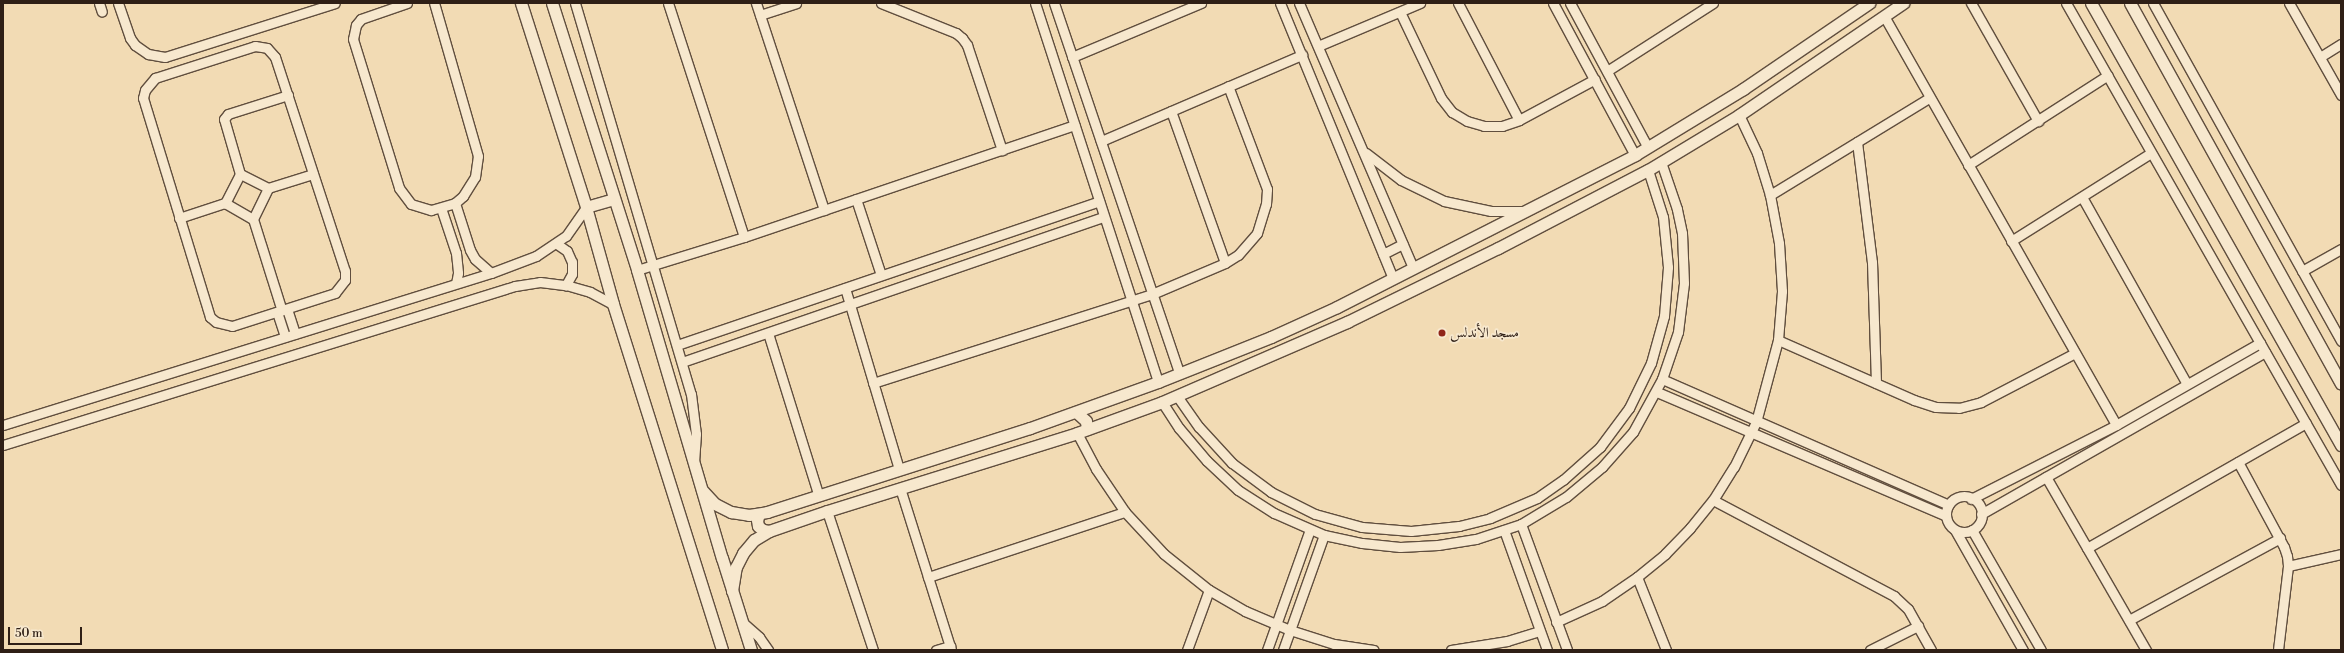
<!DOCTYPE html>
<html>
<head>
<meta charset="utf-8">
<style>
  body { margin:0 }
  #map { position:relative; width:2344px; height:653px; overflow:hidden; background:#f2dbb4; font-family:"Libre Bodoni",Amiri,serif }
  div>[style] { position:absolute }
  .roads { filter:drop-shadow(1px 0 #604e3e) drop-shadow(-1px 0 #604e3e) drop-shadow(0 1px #604e3e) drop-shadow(0 -1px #604e3e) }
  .minor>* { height:9px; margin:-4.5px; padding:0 4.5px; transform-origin:4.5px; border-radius:4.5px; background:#f7e8ce }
  .minor>.ring { margin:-4.5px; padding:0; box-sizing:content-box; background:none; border:9px solid #f7e8ce; border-radius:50% }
  .tertiary>* { height:11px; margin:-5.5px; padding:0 5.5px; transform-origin:5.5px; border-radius:5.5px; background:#f7e8ce }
  .dots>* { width:11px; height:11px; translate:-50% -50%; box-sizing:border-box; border:2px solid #f7e8ce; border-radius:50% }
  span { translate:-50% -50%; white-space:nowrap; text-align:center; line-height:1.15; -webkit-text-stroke:3.5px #f7e8ce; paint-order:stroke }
  .poi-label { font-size:14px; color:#2f1f16 }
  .left { translate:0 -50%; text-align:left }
  .frame { position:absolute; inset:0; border:4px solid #2f1f16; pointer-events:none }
  .scale { position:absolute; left:8px; top:627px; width:74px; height:18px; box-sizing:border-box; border:2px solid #2f1f16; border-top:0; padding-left:5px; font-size:12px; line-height:14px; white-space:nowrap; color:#2f1f16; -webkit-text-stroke:3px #f7e8ce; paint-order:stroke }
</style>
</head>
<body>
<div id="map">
  <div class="roads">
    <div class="minor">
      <div style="left:99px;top:3px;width:9px;rotate:72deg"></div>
      <div style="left:118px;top:3px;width:37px;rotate:71deg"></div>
      <div style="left:130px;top:38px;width:9px;rotate:54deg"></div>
      <div style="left:135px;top:45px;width:16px;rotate:35deg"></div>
      <div style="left:148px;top:54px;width:17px;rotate:10deg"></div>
      <div style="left:165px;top:57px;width:178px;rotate:-17.6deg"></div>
      <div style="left:407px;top:3px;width:49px;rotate:160.8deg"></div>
      <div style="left:361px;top:19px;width:8px;rotate:130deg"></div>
      <div style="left:356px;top:25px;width:14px;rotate:102deg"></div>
      <div style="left:353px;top:39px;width:156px;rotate:72.8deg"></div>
      <div style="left:399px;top:188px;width:20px;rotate:53deg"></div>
      <div style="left:411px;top:204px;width:21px;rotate:17deg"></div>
      <div style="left:431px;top:210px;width:25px;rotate:-16deg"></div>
      <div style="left:455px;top:203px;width:11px;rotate:-41deg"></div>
      <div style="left:463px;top:196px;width:22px;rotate:-58deg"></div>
      <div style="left:475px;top:177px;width:21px;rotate:-82deg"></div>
      <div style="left:478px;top:156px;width:159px;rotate:-106deg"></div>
      <div style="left:575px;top:3px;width:408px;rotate:73.5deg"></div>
      <div style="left:691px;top:394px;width:40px;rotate:82.9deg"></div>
      <div style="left:696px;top:434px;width:26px;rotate:94deg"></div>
      <div style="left:668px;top:3px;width:246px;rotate:72deg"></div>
      <div style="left:756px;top:3px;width:218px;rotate:71.8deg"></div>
      <div style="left:881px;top:3px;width:81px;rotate:21.8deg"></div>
      <div style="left:956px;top:33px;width:8px;rotate:40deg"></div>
      <div style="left:962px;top:38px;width:9px;rotate:54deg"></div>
      <div style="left:967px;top:45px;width:111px;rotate:71.6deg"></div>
      <div style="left:1035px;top:3px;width:398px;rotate:72deg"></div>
      <div style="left:1054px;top:3px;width:391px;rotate:71.3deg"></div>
      <div style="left:1280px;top:3px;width:297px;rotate:67.7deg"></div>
      <div style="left:1299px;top:3px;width:288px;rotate:66.7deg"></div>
      <div style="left:1458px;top:3px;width:132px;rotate:62.5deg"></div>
      <div style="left:1553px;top:3px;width:173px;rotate:61.7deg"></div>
      <div style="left:1570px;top:3px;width:162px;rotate:61.7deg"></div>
      <div style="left:1971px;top:3px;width:136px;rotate:60.4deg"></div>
      <div style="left:2066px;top:3px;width:555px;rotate:60.29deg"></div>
      <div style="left:2153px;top:3px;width:387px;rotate:60.9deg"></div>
      <div style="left:2289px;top:3px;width:106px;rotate:60.5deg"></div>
      <div style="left:1400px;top:12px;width:95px;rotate:64.5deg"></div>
      <div style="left:1441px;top:98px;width:18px;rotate:52deg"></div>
      <div style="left:1452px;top:112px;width:17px;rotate:31deg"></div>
      <div style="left:1467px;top:121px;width:18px;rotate:16deg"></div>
      <div style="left:1484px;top:126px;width:18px"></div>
      <div style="left:1502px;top:126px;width:18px;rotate:-19deg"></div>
      <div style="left:1519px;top:120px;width:86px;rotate:-28.3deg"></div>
      <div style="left:760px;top:15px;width:38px;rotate:-18deg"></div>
      <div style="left:1884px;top:16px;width:470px;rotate:60.4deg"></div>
      <div style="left:255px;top:46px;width:12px;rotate:9deg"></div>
      <div style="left:267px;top:48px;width:12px;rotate:48deg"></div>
      <div style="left:275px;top:57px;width:225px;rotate:71.9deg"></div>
      <div style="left:345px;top:271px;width:9px;rotate:90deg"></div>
      <div style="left:345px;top:280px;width:16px;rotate:128deg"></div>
      <div style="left:335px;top:293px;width:108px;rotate:162.2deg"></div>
      <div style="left:232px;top:326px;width:16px;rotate:-166deg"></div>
      <div style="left:216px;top:322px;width:8px;rotate:-140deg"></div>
      <div style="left:210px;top:317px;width:229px;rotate:-107deg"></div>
      <div style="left:143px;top:98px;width:8px;rotate:-76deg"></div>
      <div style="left:145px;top:90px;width:16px;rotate:-50deg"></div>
      <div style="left:155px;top:78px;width:105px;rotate:-17.7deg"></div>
      <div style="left:1318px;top:46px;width:111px;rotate:-22.9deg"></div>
      <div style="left:1072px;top:57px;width:140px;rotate:-22.7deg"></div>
      <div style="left:2320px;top:57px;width:25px;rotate:-32deg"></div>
      <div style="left:1607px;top:71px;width:126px;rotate:-32.7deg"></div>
      <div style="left:1171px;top:111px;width:161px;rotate:70.4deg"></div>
      <div style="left:1101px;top:141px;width:219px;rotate:-23.2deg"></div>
      <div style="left:1857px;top:142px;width:121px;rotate:82.9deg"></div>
      <div style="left:1872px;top:262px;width:121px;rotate:88.1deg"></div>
      <div style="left:1366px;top:153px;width:44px;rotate:37.6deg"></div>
      <div style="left:1401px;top:180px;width:48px;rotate:26deg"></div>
      <div style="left:1444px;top:201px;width:48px;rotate:12deg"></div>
      <div style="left:1491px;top:211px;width:32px"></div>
      <div style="left:1968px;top:165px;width:166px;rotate:-32.7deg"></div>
      <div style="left:240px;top:174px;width:33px;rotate:117deg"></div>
      <div style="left:225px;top:203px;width:32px;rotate:30deg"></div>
      <div style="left:253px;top:219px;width:34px;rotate:-64deg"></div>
      <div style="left:268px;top:188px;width:31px;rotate:-153deg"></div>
      <div style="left:240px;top:174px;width:57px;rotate:-106.2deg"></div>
      <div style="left:224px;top:119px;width:6px;rotate:-51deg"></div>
      <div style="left:228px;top:114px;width:63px;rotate:-17.6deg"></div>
      <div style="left:268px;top:188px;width:47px;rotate:-17.3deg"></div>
      <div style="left:1770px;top:195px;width:186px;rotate:-31.4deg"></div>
      <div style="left:2082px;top:197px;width:214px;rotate:60.7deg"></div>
      <div style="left:856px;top:199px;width:80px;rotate:71.8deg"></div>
      <div style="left:455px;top:203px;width:49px;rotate:72.3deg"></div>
      <div style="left:470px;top:250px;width:10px;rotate:61deg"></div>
      <div style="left:475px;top:259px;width:21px;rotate:41deg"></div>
      <div style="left:441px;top:208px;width:47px;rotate:71.6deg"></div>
      <div style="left:456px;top:253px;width:20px;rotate:84deg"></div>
      <div style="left:458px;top:273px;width:10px;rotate:101deg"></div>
      <div style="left:179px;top:218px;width:48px;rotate:-18.1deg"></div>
      <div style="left:253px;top:219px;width:96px;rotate:72.5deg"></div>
      <div style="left:2011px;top:241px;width:165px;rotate:-32.2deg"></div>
      <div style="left:557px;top:244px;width:12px;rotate:35deg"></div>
      <div style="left:567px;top:251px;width:12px;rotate:66deg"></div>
      <div style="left:572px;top:262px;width:12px;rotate:90deg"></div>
      <div style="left:572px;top:274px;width:13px;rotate:119deg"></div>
      <div style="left:1383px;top:254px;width:22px;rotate:-27deg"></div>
      <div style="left:637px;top:270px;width:112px;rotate:-17.1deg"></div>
      <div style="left:744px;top:237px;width:349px;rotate:-18.7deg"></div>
      <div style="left:2302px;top:271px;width:45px;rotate:-29.4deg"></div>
      <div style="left:845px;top:288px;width:189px;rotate:73.4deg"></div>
      <div style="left:287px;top:309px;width:26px;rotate:72deg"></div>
      <div style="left:277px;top:312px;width:26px;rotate:72deg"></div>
      <div style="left:768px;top:333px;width:169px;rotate:72.7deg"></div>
      <div style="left:1778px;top:340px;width:149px;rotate:23.8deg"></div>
      <div style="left:1914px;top:400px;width:23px;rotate:18deg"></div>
      <div style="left:1936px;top:407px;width:23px;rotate:2deg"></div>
      <div style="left:1959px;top:408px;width:23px;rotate:-15deg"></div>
      <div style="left:1981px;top:402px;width:106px;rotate:-27.5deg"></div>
      <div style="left:677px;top:345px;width:446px;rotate:-18.8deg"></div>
      <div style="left:682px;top:362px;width:446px;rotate:-19deg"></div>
      <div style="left:1662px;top:379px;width:313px;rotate:23.7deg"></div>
      <div style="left:873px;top:383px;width:293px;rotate:-17.7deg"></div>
      <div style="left:1152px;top:294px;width:79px;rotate:-23deg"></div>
      <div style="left:1225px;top:263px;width:15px;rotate:-32deg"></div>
      <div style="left:1238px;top:255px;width:29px;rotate:-49deg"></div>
      <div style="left:1257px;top:233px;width:30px;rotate:-73deg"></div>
      <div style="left:1266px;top:204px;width:15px;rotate:-86deg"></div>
      <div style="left:1267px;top:189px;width:110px;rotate:-110.7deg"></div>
      <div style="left:1657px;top:392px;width:314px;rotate:23.2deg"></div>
      <div style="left:1177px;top:396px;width:38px;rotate:55deg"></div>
      <div style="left:1199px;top:427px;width:49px;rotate:47.5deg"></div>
      <div style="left:1232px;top:463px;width:49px;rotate:36.6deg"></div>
      <div style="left:1271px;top:492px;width:49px;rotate:26.6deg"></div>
      <div style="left:1315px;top:514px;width:49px;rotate:15.5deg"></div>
      <div style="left:1362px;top:527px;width:49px;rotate:4.7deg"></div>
      <div style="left:1411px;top:531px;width:48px;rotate:-5.9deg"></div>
      <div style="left:1459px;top:526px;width:32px;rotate:-14deg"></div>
      <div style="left:1490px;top:518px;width:51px;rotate:-23.1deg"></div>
      <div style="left:1537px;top:498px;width:32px;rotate:-35deg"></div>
      <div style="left:1563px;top:480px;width:50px;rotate:-41.7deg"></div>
      <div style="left:1600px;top:447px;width:49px;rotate:-53.4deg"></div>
      <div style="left:1629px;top:408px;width:50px;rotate:-63.9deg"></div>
      <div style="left:1651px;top:363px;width:49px;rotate:-74.5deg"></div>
      <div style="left:1664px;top:316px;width:49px;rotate:-85.3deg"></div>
      <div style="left:1668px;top:267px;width:50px;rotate:-95.7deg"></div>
      <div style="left:1663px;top:217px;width:49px;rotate:-107.7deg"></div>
      <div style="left:1162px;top:402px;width:31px;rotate:57deg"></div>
      <div style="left:1179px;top:428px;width:43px;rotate:49.7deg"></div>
      <div style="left:1207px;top:461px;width:42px;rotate:43.1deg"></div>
      <div style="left:1238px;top:490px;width:43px;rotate:32.6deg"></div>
      <div style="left:1274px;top:513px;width:55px;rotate:23.7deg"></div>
      <div style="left:1324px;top:535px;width:39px;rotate:12deg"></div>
      <div style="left:1362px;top:543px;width:38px;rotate:6deg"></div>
      <div style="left:1400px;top:547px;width:38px;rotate:-3deg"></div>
      <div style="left:1438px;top:545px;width:38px;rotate:-9deg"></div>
      <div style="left:1476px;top:539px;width:47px;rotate:-18.4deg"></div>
      <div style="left:1521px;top:524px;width:52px;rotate:-31deg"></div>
      <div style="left:1566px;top:497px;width:47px;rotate:-39.8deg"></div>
      <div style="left:1602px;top:467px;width:47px;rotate:-48.5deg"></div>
      <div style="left:1633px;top:432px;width:60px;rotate:-61.3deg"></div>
      <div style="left:1662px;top:379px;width:50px;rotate:-71.2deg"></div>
      <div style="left:1678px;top:332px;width:49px;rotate:-83deg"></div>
      <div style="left:1684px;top:283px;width:50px;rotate:-92.3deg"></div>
      <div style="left:1682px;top:233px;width:25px;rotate:-102deg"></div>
      <div style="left:1677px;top:209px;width:50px;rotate:-108.8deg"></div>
      <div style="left:3px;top:425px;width:511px;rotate:-17.3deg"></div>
      <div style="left:491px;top:273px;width:48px;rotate:-20.7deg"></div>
      <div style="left:536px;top:256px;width:36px;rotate:-34deg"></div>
      <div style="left:566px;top:236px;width:35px;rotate:-55deg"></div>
      <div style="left:1077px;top:433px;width:41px;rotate:62.2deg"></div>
      <div style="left:1096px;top:469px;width:52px;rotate:56deg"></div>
      <div style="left:1125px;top:512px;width:57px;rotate:47.1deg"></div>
      <div style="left:1164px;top:554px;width:58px;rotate:38.7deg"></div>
      <div style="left:1209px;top:590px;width:42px;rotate:30.3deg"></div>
      <div style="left:1245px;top:611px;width:49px;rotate:22.9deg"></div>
      <div style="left:1290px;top:630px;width:46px;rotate:17.7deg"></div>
      <div style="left:1334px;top:644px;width:40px;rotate:8.5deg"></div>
      <div style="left:3px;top:445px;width:536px;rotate:-17.25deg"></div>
      <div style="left:515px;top:286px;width:25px;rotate:-9deg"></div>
      <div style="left:540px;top:282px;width:26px;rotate:7deg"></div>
      <div style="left:566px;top:285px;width:25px;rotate:16deg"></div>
      <div style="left:590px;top:292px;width:26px;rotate:28deg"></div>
      <div style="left:2238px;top:462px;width:97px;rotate:61.6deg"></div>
      <div style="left:2284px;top:547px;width:9px;rotate:72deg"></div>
      <div style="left:2287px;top:556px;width:10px;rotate:84deg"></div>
      <div style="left:2288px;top:566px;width:85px;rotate:96.8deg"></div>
      <div style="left:2046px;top:477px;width:200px;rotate:60deg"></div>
      <div style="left:900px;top:488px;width:170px;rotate:72.5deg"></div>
      <div class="ring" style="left:1946px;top:496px;width:27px;height:27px"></div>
      <div style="left:1971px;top:499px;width:163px;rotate:-27deg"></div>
      <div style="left:2116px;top:425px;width:166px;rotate:-29.7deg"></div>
      <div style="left:1713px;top:500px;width:205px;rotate:27.9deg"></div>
      <div style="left:1894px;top:596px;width:19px;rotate:43deg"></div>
      <div style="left:1908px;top:609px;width:47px;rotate:60.7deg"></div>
      <div style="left:827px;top:511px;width:146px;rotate:71.7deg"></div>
      <div style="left:1981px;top:514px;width:327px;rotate:-29.7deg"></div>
      <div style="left:1521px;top:524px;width:134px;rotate:69.9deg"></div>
      <div style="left:1504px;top:530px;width:127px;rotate:70.3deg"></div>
      <div style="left:1955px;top:530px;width:138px;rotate:60.5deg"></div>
      <div style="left:1972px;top:530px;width:138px;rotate:60.1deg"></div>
      <div style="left:2087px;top:548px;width:252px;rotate:-29.7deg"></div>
      <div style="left:2288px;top:566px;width:54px;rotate:-12.8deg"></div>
      <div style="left:928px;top:577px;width:207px;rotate:-18.3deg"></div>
      <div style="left:1637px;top:577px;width:79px;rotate:68.3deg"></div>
      <div style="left:2129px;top:620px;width:172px;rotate:-28.5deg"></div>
      <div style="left:742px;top:622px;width:23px;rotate:41deg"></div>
      <div style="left:759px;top:637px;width:16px;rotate:55deg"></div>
      <div style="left:1556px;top:622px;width:51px;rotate:-24.5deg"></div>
      <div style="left:1602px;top:601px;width:42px;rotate:-34.4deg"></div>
      <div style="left:1637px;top:577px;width:36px;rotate:-39deg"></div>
      <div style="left:1665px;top:554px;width:36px;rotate:-46deg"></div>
      <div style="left:1690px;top:528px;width:36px;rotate:-51deg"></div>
      <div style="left:1713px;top:500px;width:39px;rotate:-58deg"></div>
      <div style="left:1734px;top:467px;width:50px;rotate:-63.9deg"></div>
      <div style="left:1756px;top:422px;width:85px;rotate:-75deg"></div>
      <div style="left:1778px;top:340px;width:49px;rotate:-85.3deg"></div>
      <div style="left:1782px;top:291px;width:48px;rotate:-93.6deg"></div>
      <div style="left:1779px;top:243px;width:49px;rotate:-100.6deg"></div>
      <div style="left:1770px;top:195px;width:44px;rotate:-107.2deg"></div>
      <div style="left:1757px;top:153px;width:42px;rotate:-115.3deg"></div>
      <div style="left:936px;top:650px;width:15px;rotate:-16deg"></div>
      <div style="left:1187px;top:650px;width:64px;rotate:-69.9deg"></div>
      <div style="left:1267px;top:650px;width:128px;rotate:-70.4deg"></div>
      <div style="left:1283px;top:650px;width:122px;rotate:-70.4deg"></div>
      <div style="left:1451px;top:650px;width:57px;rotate:-9.1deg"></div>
      <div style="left:1507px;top:641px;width:34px;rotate:-17deg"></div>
      <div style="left:1870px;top:650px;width:54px;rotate:-26.6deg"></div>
    </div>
    <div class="tertiary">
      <div style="left:521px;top:3px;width:214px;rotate:72.3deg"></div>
      <div style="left:586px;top:207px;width:101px;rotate:74.4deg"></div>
      <div style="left:613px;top:304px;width:363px;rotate:72.5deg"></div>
      <div style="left:552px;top:3px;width:280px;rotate:72.3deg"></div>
      <div style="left:637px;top:270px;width:300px;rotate:73.6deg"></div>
      <div style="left:722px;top:558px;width:96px;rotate:72.5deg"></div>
      <div style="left:2091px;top:3px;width:508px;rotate:60.51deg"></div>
      <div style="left:2130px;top:3px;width:435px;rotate:61deg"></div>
      <div style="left:586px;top:207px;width:29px;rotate:-16deg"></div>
      <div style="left:1076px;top:412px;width:13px;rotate:42deg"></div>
      <div style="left:1086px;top:421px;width:8px;rotate:83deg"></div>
      <div style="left:702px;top:490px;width:19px;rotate:47deg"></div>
      <div style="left:715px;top:504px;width:18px;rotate:27deg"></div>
      <div style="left:731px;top:512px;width:18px;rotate:9deg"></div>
      <div style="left:749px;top:515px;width:18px;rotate:-9deg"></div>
      <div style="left:767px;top:512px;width:276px;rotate:-17.7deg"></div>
      <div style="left:1030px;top:428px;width:136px;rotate:-19.8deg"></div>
      <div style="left:1158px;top:382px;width:122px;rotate:-21.7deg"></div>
      <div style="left:1271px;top:337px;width:72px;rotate:-24.4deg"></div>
      <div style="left:1337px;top:307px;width:335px;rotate:-27deg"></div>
      <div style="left:1635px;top:155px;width:127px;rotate:-31.4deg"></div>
      <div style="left:1743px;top:89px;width:153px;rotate:-34.3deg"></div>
      <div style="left:759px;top:514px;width:6px;rotate:108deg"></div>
      <div style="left:757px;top:520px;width:6px;rotate:81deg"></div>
      <div style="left:758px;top:526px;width:6px;rotate:39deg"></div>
      <div style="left:763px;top:530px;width:6px;rotate:9deg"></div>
      <div style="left:732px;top:591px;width:24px;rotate:-81deg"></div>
      <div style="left:736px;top:567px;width:16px;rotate:-63deg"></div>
      <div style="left:743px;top:553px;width:17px;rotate:-50deg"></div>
      <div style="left:754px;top:540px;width:17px;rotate:-31deg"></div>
      <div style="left:769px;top:531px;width:61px;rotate:-19deg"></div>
      <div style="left:827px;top:511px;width:262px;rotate:-17.3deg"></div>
      <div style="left:1077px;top:433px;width:90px;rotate:-20deg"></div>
      <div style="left:1162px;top:402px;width:202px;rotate:-23.4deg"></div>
      <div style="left:1347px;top:322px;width:168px;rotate:-26.1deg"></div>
      <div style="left:1498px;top:248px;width:169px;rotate:-27.5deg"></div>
      <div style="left:1648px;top:170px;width:106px;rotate:-31.1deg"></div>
      <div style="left:1739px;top:115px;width:199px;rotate:-34.3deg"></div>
    </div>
  </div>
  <div class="dots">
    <div style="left:1442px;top:333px;background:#8f2418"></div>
  </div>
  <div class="poi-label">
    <span class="left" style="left:1450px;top:333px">مسجد الأندلس</span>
  </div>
  <div class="frame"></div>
  <div class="scale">50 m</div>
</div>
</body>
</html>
